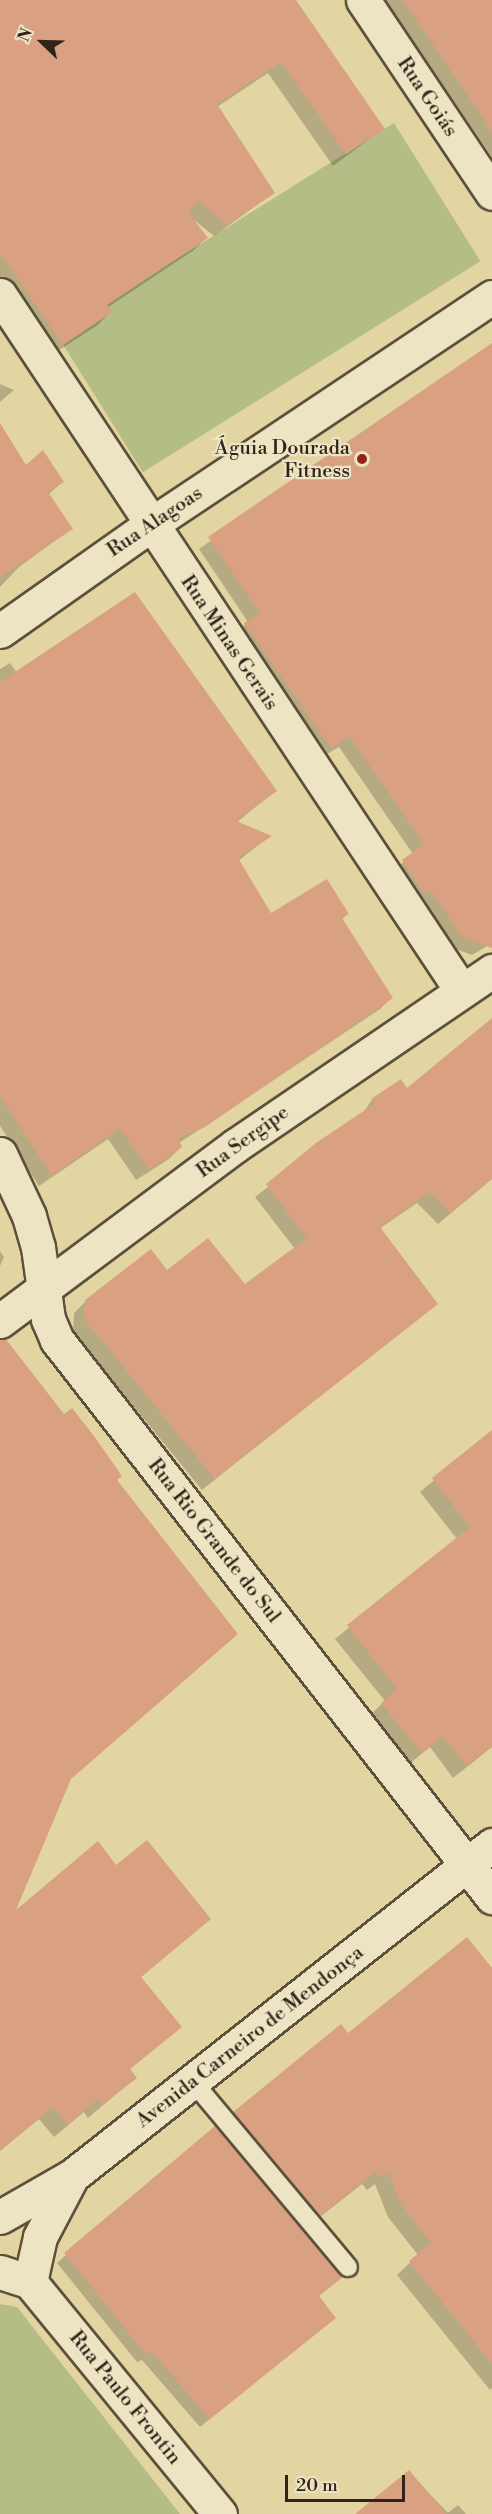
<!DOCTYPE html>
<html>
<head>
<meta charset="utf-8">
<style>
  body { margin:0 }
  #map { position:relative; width:492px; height:2514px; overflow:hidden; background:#e3d5a2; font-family:"Libre Bodoni",serif }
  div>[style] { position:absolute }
  .green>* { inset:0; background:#b3bd85; transform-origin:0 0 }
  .shadow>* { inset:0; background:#0003 }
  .building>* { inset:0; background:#d9a181 }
  .roads { filter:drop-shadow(2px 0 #5d503c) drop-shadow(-2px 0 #5d503c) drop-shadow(0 2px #5d503c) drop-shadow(0 -2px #5d503c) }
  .service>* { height:18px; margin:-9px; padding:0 9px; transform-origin:9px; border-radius:9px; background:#ede4c3 }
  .minor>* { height:33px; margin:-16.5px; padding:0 16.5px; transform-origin:16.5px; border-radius:16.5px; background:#ede4c3 }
  .tertiary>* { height:33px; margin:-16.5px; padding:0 16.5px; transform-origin:16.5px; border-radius:16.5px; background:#ede4c3 }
  .secondary>* { height:33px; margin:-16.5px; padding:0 16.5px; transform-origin:16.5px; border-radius:16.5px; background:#ede4c3 }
  .dots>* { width:16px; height:16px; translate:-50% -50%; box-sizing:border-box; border:3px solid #ede4c3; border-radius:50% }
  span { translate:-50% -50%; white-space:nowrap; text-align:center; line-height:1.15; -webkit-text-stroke:4.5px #ede4c3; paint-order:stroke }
  .street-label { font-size:20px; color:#30231a }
  .poi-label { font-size:20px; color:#30231a }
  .right { translate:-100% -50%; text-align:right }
  .north { position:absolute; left:12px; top:12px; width:60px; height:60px; -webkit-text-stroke:4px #ede4c3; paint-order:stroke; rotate:293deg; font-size:16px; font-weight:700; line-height:24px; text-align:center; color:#30231a }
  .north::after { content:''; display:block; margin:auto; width:21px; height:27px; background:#30231a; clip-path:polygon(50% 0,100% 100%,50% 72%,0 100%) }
  .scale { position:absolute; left:285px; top:2475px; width:120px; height:27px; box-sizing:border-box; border:3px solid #30231a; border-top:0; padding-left:8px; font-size:18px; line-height:21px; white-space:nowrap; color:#30231a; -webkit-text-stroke:4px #ede4c3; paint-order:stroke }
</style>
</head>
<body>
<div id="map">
  <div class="green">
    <div style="left:394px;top:123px;width:163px;height:398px;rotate:58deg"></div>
    <div style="clip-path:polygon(0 2304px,17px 2307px,180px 2514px,0 2514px)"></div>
  </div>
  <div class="shadow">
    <div style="clip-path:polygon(0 0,295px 0,383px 129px,333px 166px,268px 73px,217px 107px,273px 193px,214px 236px,194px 220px,206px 238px,194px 250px,107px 308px,110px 312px,98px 325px,50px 356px,0 283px)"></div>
    <div style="clip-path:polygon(385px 0,492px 0,492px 157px)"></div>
    <div style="clip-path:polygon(492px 344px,492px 943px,472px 955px,453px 948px,392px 872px,413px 854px,339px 747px,320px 758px,234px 635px,248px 622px,199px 549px)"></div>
    <div style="clip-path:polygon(0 384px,14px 390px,0 402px)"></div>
    <div style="clip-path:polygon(0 426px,26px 467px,62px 482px,48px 495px,71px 529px,19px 567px,0 587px)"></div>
    <div style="clip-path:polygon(10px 663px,17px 673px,275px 791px,236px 823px,269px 837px,238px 861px,270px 915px,347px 914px,342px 920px,392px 997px,380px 1009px,179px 1143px,181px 1147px,169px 1159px,136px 1180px,108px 1139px,39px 1186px,0 1126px,0 669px)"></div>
    <div style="clip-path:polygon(492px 1020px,492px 1179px,438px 1224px,417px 1203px,379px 1229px,436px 1303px,202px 1490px,73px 1332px,74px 1313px,86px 1301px,166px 1272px,244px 1286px,295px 1249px,255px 1197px,362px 1114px,372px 1100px,407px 1090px)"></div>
    <div style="clip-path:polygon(0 1251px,4px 1257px,0 1266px)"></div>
    <div style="clip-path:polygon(0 1362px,116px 1480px,68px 1781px,12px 1915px,116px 1867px,209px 1919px,140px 1978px,179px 2027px,129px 2070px,135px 2078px,88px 2118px,84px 2112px,54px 2137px,39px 2119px,0 2151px)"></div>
    <div style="clip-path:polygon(492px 1432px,492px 1747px,453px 1778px,430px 1747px,408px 1765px,369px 1716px,385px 1701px,335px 1639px,457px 1539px,420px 1492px)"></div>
    <div style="clip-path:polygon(492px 1972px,492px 2388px,490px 2390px,397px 2275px,418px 2255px,388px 2217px,375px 2184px,367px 2190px,362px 2184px,306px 2228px,221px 2126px,348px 2035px)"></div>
    <div style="clip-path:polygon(66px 2255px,317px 2297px,334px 2318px,200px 2427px,142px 2360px,137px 2362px,57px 2263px)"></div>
    <div style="clip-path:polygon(409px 2472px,448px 2513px,458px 2505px,466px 2514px,361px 2514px)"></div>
  </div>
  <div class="building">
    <div style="clip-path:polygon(0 0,296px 0,385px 129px,346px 154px,281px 62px,217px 104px,275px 193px,227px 225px,199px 201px,188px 212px,208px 238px,107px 305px,112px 312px,63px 345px,0 253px)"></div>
    <div style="clip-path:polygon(403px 0,492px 0,492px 131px,457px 80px)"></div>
    <div style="clip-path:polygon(492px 343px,492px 948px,463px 938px,431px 891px,425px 895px,402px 860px,424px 844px,350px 737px,331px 748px,244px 623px,260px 613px,208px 537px)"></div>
    <div style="clip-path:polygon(0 423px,26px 465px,43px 450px,64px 482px,48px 492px,73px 529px,0 577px)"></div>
    <div style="clip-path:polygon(135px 592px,277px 791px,236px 821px,272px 836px,238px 858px,271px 913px,327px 879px,349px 914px,342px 918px,393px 998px,205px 1127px,178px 1138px,182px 1147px,149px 1170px,120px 1128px,52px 1176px,0 1096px,0 682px)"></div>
    <div style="clip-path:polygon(492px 1018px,492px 1178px,450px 1213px,430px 1192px,380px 1227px,438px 1304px,215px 1479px,84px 1319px,85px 1300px,151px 1249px,167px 1270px,208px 1238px,245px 1284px,307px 1238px,266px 1184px,316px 1143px,374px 1104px,371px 1099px,401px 1079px,407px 1088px)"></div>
    <div style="clip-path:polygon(5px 1338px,64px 1414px,72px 1408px,94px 1436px,122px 1476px,117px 1480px,238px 1634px,71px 1779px,16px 1910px,98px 1841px,116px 1865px,147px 1840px,211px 1919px,141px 1977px,182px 2027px,130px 2069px,137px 2078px,102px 2105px,97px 2100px,68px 2125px,53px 2107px,0 2150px,0 1339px)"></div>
    <div style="clip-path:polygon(492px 1430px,492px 1746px,466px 1766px,443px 1736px,421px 1753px,381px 1703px,397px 1689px,347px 1625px,470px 1527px,432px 1478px)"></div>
    <div style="clip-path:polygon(467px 1937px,492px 1968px,492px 2364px,409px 2261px,431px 2243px,401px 2204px,388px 2172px,380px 2178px,375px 2172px,320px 2216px,233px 2112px,341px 2024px,348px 2033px)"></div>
    <div style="clip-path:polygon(215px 2126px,343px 2277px,319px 2296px,336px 2318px,210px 2419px,152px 2352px,146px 2354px,64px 2253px)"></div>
    <div style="clip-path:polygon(409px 2470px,446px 2514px,355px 2514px)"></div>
  </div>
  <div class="roads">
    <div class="service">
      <div style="left:194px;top:2083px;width:240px;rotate:50.1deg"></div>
    </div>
    <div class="minor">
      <div style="left:363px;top:0;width:232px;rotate:56.2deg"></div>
      <div style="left:0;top:295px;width:834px;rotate:56.44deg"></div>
      <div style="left:0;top:1321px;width:294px;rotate:-36.7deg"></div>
      <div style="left:236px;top:1145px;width:310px;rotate:-34.2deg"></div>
    </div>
    <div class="tertiary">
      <div style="left:0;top:631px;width:184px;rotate:-35.2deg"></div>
      <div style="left:150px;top:525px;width:411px;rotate:-33.7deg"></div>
      <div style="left:0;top:1154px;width:68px;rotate:64.9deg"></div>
      <div style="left:29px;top:1216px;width:32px;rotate:74deg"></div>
      <div style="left:38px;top:1247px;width:73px;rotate:82.1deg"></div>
      <div style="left:48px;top:1319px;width:23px;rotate:67deg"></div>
      <div style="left:57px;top:1340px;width:707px;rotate:52.01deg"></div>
      <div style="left:72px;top:2176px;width:69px;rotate:117.7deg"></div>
      <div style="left:40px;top:2237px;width:46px;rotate:102.5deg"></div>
      <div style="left:30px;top:2282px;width:300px;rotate:50.7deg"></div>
    </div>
    <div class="secondary">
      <div style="left:0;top:2217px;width:83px;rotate:-29.7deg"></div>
      <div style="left:72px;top:2176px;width:535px;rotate:-38.24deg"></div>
      <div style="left:0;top:2272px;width:32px;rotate:18deg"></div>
    </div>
  </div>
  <div class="dots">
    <div style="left:362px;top:459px;background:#8f2418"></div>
  </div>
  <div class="street-label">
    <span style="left:427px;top:97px;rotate:56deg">Rua Goiás</span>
    <span style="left:155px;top:522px;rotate:-34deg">Rua Alagoas</span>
    <span style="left:229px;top:643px;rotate:56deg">Rua Minas Gerais</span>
    <span style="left:243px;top:1142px;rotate:-36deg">Rua Sergipe</span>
    <span style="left:214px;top:1541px;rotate:52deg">Rua Rio Grande do Sul</span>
    <span style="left:250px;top:2037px;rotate:-38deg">Avenida Carneiro de Mendonça</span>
    <span style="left:125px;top:2398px;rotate:51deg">Rua Paulo Frontin</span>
  </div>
  <div class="poi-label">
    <span class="right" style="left:350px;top:460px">Águia Dourada<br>Fitness</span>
  </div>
  <div class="north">N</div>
  <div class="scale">20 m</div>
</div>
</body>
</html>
